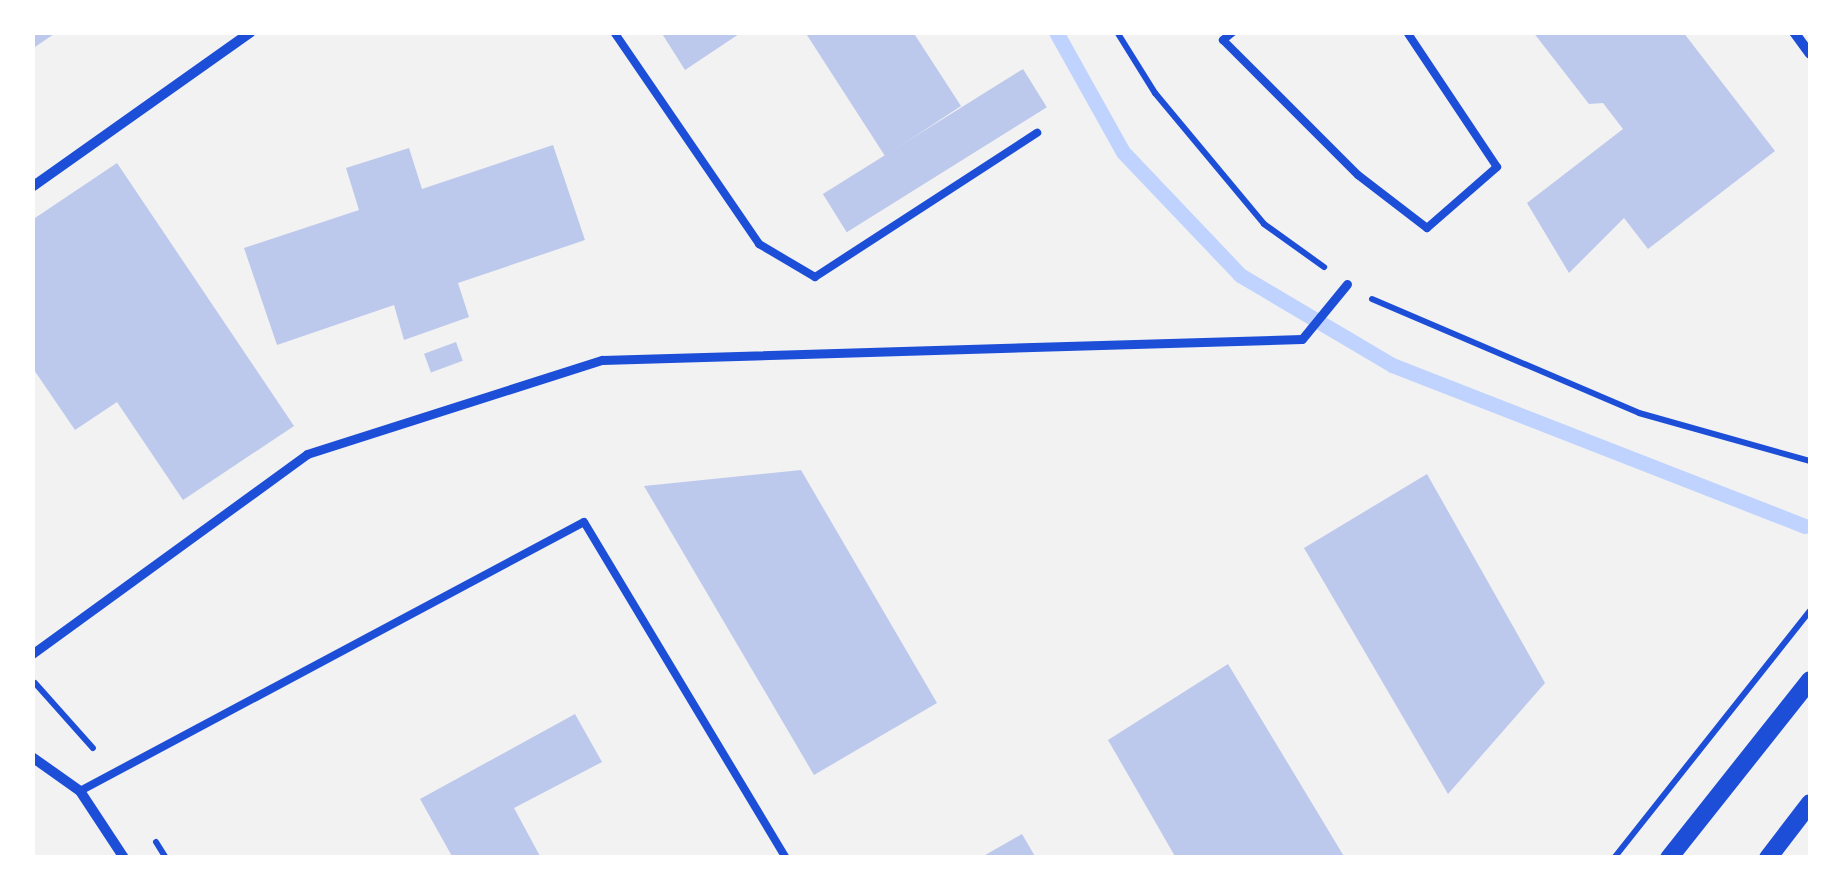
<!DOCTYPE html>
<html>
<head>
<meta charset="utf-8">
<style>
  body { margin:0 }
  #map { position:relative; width:1843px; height:890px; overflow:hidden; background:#f2f2f2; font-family:Inter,sans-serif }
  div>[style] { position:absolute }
  .stream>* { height:15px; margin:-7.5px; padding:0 7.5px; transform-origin:7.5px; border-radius:7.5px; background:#bfd3fe }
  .building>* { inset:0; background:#bdc9ec; transform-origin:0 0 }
  .path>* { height:6px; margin:-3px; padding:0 3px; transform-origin:3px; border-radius:3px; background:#1d4ed8 }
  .service>* { height:8px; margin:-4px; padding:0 4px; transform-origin:4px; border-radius:4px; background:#1d4ed8 }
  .pedestrian>* { height:9px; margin:-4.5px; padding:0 4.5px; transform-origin:4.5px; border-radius:4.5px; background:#1d4ed8 }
  .minor>* { height:10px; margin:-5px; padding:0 5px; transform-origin:5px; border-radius:5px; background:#1d4ed8 }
  .tertiary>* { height:18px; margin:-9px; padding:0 9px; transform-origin:9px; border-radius:9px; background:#1d4ed8 }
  span { translate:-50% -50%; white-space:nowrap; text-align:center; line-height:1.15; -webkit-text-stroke:10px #fff; paint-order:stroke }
  .frame { position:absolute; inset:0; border:35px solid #fff; pointer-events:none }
</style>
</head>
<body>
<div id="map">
  <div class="stream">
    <div style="left:1056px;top:32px;width:137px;rotate:60.8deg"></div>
    <div style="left:1123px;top:152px;width:170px;rotate:46.4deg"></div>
    <div style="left:1240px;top:275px;width:177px;rotate:30.6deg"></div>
    <div style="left:1392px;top:365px;width:443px;rotate:21.3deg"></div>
  </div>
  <div class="building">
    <div style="clip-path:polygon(32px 32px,57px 32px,32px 49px)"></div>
    <div style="clip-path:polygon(661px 32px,742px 32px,685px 70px)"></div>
    <div style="clip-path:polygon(805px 32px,913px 32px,961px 106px,885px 156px)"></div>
    <div style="clip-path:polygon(1533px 32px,1683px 32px,1775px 151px,1648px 249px,1624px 218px,1569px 273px,1527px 203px,1623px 129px,1603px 103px,1589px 104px)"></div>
    <div style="left:1023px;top:69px;width:45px;height:236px;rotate:58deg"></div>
    <div style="clip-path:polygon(553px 145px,585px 240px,458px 283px,469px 317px,404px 340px,394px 305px,277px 345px,244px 248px,359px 210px,346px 168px,409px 148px,422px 189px)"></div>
    <div style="clip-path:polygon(117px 163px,294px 426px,183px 500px,117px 402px,75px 430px,32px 367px,32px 220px)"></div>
    <div style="left:456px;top:342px;width:20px;height:34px;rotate:70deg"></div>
    <div style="clip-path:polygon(801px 470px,937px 703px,814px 775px,644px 486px)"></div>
    <div style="clip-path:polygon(1427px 474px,1545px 683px,1448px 794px,1304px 548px)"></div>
    <div style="clip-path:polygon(1228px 664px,1345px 858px,1176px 858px,1108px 740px)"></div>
    <div style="clip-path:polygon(575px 714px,602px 762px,514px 808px,541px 858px,453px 858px,420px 799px)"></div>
    <div style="clip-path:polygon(1022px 834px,1036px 858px,980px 858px)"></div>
  </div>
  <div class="path">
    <div style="left:1117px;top:32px;width:72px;rotate:58.1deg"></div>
    <div style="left:1155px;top:93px;width:170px;rotate:50.2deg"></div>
    <div style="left:1264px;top:224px;width:74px;rotate:35.6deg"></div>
    <div style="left:1372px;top:299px;width:290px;rotate:23.1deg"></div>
    <div style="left:1639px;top:413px;width:178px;rotate:15.7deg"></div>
    <div style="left:35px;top:683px;width:87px;rotate:48.3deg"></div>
    <div style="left:156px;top:842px;width:19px;rotate:58deg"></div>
    <div style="left:1614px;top:858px;width:315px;rotate:-51.6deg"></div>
  </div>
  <div class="service">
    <div style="left:614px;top:32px;width:257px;rotate:55.6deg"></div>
    <div style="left:759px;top:244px;width:65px;rotate:30.5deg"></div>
    <div style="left:815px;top:277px;width:265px;rotate:-33deg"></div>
    <div style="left:1233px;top:32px;width:13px;rotate:141deg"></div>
    <div style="left:1223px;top:40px;width:191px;rotate:45deg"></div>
    <div style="left:1358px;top:175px;width:87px;rotate:37.5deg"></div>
    <div style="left:1427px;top:228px;width:93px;rotate:-41.1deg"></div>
    <div style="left:1497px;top:167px;width:162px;rotate:-123.7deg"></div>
    <div style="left:80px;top:791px;width:571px;rotate:-28.09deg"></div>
    <div style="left:584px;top:522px;width:392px;rotate:59deg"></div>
  </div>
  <div class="pedestrian">
    <div style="left:32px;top:654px;width:340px;rotate:-36deg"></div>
    <div style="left:307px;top:454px;width:310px;rotate:-17.7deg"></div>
    <div style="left:602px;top:360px;width:700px;rotate:-1.72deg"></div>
    <div style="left:1302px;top:339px;width:71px;rotate:-50.7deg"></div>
  </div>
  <div class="minor">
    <div style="left:1794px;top:32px;width:27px;rotate:54deg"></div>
    <div style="left:32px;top:187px;width:268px;rotate:-35.3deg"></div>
    <div style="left:32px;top:757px;width:59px;rotate:35.3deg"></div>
    <div style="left:80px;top:791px;width:80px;rotate:56.7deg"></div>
  </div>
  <div class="tertiary">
    <div style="left:1669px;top:858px;width:227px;rotate:-51.6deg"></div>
    <div style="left:1768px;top:858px;width:69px;rotate:-52.6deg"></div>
  </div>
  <div class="frame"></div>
</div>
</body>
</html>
